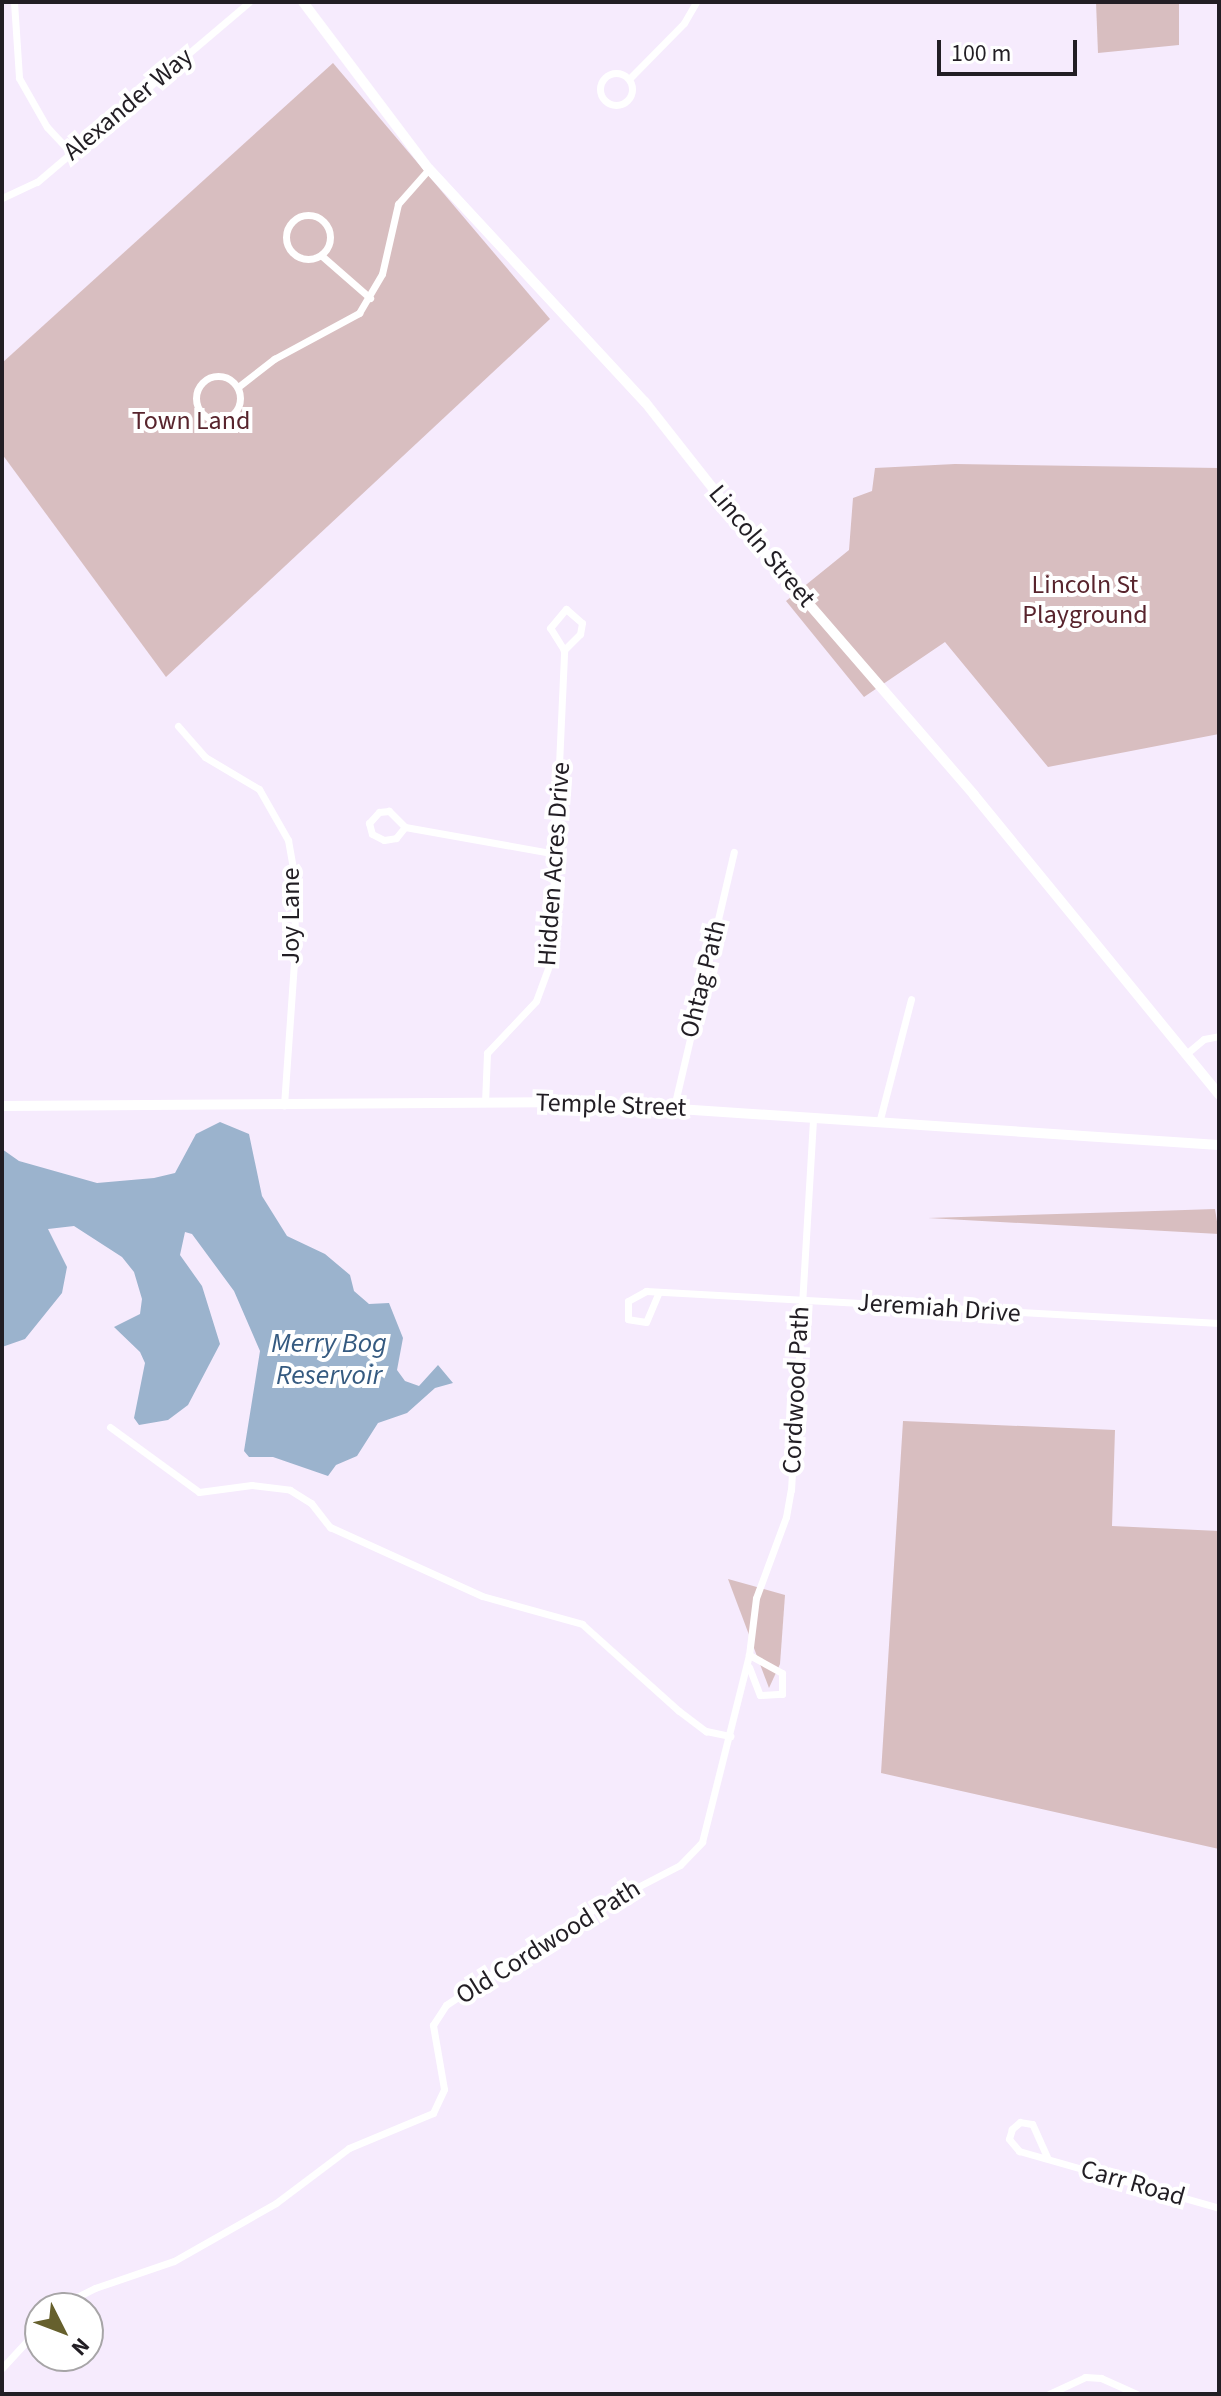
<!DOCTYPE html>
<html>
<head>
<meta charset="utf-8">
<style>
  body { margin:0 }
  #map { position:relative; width:1221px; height:2396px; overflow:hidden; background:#f6ebfd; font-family:"Source Sans 3",sans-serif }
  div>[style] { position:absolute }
  .green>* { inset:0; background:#d8bec0 }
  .water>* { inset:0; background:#9bb3cd }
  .street>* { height:7px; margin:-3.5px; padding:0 3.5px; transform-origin:3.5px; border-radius:3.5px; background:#fff }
  .street>.ring { margin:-3.5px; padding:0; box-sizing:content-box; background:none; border:7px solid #fff; border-radius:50% }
  .secondary>* { height:10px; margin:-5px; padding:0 5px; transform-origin:5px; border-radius:5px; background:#fff }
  span { translate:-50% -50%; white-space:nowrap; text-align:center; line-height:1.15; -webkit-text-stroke:8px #fff; paint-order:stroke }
  .street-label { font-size:26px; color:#221e24 }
  .park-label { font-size:26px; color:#58242d }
  .water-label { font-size:28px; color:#355a80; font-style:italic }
  .frame { position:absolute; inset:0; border:4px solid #221e24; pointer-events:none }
  .north { position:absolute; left:24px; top:2292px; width:80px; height:80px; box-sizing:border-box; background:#fff; border:2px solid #a7a5a7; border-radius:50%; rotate:132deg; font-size:22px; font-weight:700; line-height:32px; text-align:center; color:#221e24 }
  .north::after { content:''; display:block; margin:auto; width:28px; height:36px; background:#66602d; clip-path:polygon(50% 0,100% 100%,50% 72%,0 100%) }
  .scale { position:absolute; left:937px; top:40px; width:140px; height:36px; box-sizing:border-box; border:4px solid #221e24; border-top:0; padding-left:10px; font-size:24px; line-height:28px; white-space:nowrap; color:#221e24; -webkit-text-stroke:6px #fff; paint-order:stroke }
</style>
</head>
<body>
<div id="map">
  <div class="green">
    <div style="clip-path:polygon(1096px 2px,1179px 2px,1179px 45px,1098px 53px)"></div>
    <div style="clip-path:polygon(333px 63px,550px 319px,166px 677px,2px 454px,2px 363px)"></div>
    <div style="clip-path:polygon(955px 464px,1219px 468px,1219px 734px,1048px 767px,945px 642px,864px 697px,786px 601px,849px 550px,853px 498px,872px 491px,875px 468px)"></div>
    <div style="clip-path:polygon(1215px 1209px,1219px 1234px,928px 1218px,1155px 1211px)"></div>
    <div style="clip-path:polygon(903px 1421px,1115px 1430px,1112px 1526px,1219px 1531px,1219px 1849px,881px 1773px)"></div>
    <div style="clip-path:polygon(728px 1579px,785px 1595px,780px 1664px,769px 1688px)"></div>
  </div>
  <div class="water">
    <div style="clip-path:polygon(220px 1122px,249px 1134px,262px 1196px,287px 1236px,325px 1254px,350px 1275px,354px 1291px,369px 1304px,389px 1303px,403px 1338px,397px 1370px,405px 1381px,419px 1386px,438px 1365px,453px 1383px,435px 1388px,407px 1413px,378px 1423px,357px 1456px,336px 1465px,328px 1476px,273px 1457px,249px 1457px,244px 1451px,260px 1351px,234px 1291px,192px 1234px,185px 1232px,180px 1255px,202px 1286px,220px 1344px,188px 1405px,168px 1420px,139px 1425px,134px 1418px,145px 1363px,140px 1352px,114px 1327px,140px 1314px,142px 1299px,134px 1272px,122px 1257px,74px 1226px,48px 1229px,67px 1267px,62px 1293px,25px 1339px,2px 1347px,2px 1149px,19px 1161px,97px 1183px,154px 1178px,175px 1173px,196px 1134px)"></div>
  </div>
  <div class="street">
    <div style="left:14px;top:2px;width:76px;rotate:86.2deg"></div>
    <div style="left:19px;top:78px;width:56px;rotate:60.3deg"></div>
    <div style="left:47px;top:127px;width:34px;rotate:47deg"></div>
    <div class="ring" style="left:600px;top:73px;width:25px;height:25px"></div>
    <div style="left:630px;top:78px;width:77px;rotate:-45.5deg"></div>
    <div style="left:684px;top:23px;width:24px;rotate:-60deg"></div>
    <div style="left:2px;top:198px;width:38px;rotate:-25deg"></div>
    <div style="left:37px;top:182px;width:278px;rotate:-40.3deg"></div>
    <div class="ring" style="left:286px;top:215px;width:37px;height:37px"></div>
    <div style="left:322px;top:256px;width:64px;rotate:41.2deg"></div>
    <div class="ring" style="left:196px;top:376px;width:37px;height:37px"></div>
    <div style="left:238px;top:387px;width:46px;rotate:-37.9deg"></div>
    <div style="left:274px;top:359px;width:97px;rotate:-28.4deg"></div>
    <div style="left:359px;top:313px;width:45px;rotate:-59.5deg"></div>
    <div style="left:382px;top:274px;width:72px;rotate:-77.1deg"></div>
    <div style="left:398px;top:204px;width:47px;rotate:-48.5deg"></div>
    <div style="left:178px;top:726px;width:41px;rotate:48.9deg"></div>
    <div style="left:205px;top:757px;width:63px;rotate:30.7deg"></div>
    <div style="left:259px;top:789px;width:59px;rotate:60.4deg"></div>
    <div style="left:288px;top:840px;width:35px;rotate:80deg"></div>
    <div style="left:294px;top:874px;width:74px;rotate:89.2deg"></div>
    <div style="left:295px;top:948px;width:158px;rotate:94deg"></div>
    <div style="left:405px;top:827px;width:23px;rotate:-135deg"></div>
    <div style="left:389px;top:811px;width:10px;rotate:174deg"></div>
    <div style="left:379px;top:812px;width:15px;rotate:132deg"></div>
    <div style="left:369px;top:823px;width:11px;rotate:75deg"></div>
    <div style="left:372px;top:834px;width:13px;rotate:27deg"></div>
    <div style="left:384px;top:840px;width:12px;rotate:-9deg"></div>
    <div style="left:396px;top:838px;width:14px;rotate:-51deg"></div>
    <div style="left:405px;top:827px;width:153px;rotate:10.1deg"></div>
    <div style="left:1186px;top:1054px;width:23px;rotate:-40deg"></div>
    <div style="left:1204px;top:1039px;width:15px;rotate:-11deg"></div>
    <div style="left:485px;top:1103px;width:50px;rotate:-87.7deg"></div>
    <div style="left:487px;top:1053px;width:71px;rotate:-46.7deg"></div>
    <div style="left:536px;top:1001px;width:40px;rotate:-69.8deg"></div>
    <div style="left:550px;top:963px;width:313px;rotate:-87.4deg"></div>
    <div style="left:564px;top:650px;width:26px;rotate:-122deg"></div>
    <div style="left:550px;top:628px;width:25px;rotate:-50deg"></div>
    <div style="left:566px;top:609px;width:21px;rotate:41deg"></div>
    <div style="left:582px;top:623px;width:11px;rotate:100deg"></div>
    <div style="left:580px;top:634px;width:23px;rotate:135deg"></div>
    <div style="left:674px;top:1107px;width:262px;rotate:-76.8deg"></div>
    <div style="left:879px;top:1123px;width:128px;rotate:-75.5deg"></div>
    <div style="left:658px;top:1294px;width:30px;rotate:113deg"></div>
    <div style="left:646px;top:1322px;width:18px;rotate:-171deg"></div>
    <div style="left:628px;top:1319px;width:18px;rotate:-90deg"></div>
    <div style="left:628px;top:1301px;width:21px;rotate:-29deg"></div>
    <div style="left:646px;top:1291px;width:574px;rotate:3.2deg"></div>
    <div style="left:110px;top:1427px;width:110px;rotate:36.1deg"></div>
    <div style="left:199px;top:1492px;width:53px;rotate:-7.5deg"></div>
    <div style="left:252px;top:1485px;width:38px;rotate:7deg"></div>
    <div style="left:290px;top:1490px;width:25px;rotate:32deg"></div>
    <div style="left:311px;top:1503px;width:31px;rotate:52deg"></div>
    <div style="left:330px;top:1527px;width:167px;rotate:24.4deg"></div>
    <div style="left:482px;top:1596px;width:104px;rotate:15.6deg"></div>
    <div style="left:582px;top:1624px;width:130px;rotate:41.9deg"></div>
    <div style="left:679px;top:1711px;width:34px;rotate:37deg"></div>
    <div style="left:706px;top:1731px;width:25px;rotate:12deg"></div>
    <div style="left:749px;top:1667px;width:30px;rotate:69deg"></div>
    <div style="left:760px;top:1695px;width:22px;rotate:-3deg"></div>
    <div style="left:782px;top:1694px;width:21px;rotate:-90deg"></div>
    <div style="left:782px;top:1673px;width:38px;rotate:-151deg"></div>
    <div style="left:749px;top:1655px;width:57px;rotate:-83deg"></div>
    <div style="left:756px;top:1598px;width:86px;rotate:-69.7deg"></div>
    <div style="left:786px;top:1517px;width:27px;rotate:-80deg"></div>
    <div style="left:791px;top:1490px;width:372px;rotate:-86.6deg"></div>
    <div style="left:1047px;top:2157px;width:36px;rotate:-114deg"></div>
    <div style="left:1032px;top:2124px;width:12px;rotate:-171deg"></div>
    <div style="left:1020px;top:2122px;width:11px;rotate:139deg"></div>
    <div style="left:1012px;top:2129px;width:10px;rotate:107deg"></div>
    <div style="left:1009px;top:2139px;width:16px;rotate:50deg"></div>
    <div style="left:1019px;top:2151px;width:208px;rotate:15.9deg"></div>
    <div style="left:55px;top:2308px;width:45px;rotate:-26.6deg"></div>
    <div style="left:95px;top:2288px;width:83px;rotate:-18.9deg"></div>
    <div style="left:174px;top:2261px;width:117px;rotate:-29.6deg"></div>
    <div style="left:276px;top:2203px;width:91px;rotate:-37deg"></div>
    <div style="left:349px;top:2148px;width:91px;rotate:-22.6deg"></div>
    <div style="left:433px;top:2113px;width:26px;rotate:-65deg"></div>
    <div style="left:444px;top:2089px;width:65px;rotate:-99.8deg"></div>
    <div style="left:433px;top:2025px;width:24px;rotate:-57deg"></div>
    <div style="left:446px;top:2005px;width:154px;rotate:-33.6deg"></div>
    <div style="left:574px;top:1920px;width:119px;rotate:-27.4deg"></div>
    <div style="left:680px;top:1865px;width:32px;rotate:-46deg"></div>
    <div style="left:702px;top:1842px;width:193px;rotate:-75.9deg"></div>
    <div style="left:2px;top:2368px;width:56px;rotate:-47.2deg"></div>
    <div style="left:1049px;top:2394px;width:40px;rotate:-25deg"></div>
    <div style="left:1085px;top:2377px;width:16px;rotate:4deg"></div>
    <div style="left:1101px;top:2378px;width:39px;rotate:24deg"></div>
  </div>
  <div class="secondary">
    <div style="left:303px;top:2px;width:209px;rotate:53deg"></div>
    <div style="left:429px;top:169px;width:318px;rotate:47.2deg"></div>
    <div style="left:645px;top:402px;width:179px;rotate:51.8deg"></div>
    <div style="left:756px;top:543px;width:333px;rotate:49.1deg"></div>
    <div style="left:974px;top:795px;width:387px;rotate:50.7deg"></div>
    <div style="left:2px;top:1106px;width:572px;rotate:-0.4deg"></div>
    <div style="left:574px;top:1102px;width:646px;rotate:3.81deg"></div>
  </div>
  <div class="street-label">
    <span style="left:128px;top:104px;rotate:-40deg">Alexander Way</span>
    <span style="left:762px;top:546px;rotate:50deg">Lincoln Street</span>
    <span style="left:554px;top:864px;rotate:-86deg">Hidden Acres Drive</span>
    <span style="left:291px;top:916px;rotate:-90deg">Joy Lane</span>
    <span style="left:703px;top:979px;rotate:-76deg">Ohtag Path</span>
    <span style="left:611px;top:1105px;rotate:2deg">Temple Street</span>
    <span style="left:939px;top:1308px;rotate:4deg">Jeremiah Drive</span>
    <span style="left:796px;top:1390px;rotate:-87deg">Cordwood Path</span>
    <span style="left:548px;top:1942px;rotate:-32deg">Old Cordwood Path</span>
    <span style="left:1133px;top:2183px;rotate:16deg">Carr Road</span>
  </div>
  <div class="park-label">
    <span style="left:191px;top:421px">Town Land</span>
    <span style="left:1085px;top:600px">Lincoln St<br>Playground</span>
  </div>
  <div class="water-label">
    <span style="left:329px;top:1359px">Merry Bog<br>Reservoir</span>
  </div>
  <div class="frame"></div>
  <div class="north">N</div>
  <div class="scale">100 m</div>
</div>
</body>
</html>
